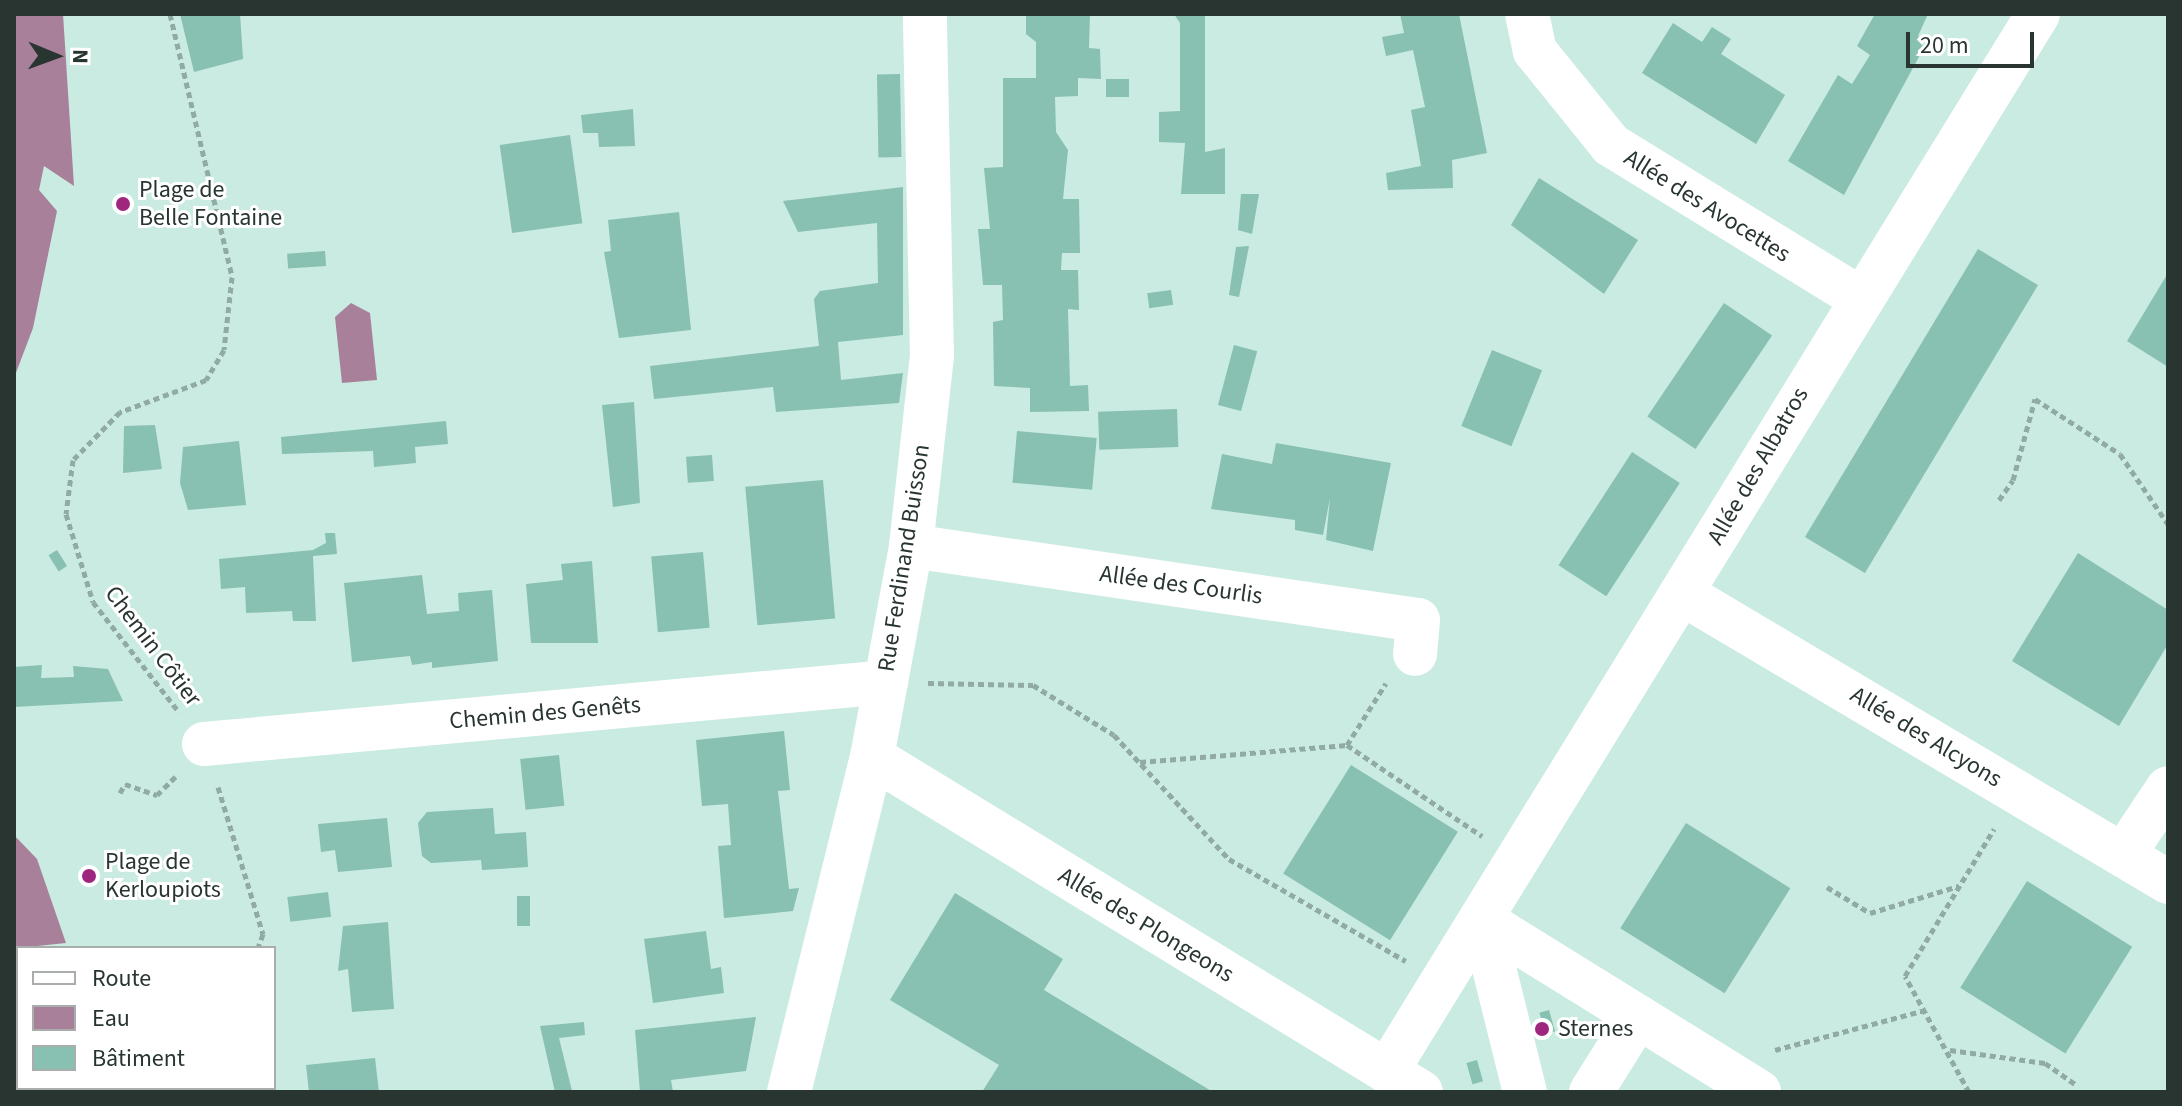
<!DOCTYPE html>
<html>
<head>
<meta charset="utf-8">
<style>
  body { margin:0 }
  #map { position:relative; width:2182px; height:1106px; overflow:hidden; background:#caebe1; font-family:"Source Sans 3",sans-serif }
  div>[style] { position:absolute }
  .water>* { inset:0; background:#a9809a }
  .building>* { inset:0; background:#88c0b1; transform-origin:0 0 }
  .path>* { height:5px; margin-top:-2.5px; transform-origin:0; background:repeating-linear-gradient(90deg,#91aba3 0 6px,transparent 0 10px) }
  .minor>* { height:44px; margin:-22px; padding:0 22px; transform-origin:22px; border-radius:22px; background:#fff }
  .tertiary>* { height:44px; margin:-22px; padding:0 22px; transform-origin:22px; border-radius:22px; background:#fff }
  .dots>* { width:22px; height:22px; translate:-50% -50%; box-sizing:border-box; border:4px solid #fff; border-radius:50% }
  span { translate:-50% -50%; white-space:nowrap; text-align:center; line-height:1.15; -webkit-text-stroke:6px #fff; paint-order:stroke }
  .poi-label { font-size:24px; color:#283531 }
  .left { translate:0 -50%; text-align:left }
  .street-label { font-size:24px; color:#283531 }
  .frame { position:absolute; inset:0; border:16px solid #283531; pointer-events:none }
  .legend { position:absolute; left:16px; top:946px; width:260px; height:144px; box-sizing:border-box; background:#fff; border:2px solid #a9aead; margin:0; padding:10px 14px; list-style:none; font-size:24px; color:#283531 }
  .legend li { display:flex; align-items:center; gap:16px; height:40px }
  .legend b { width:40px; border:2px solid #a9aead }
  .north { position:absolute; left:16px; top:16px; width:80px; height:80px; -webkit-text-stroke:6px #fff; paint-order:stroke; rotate:91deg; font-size:22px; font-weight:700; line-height:32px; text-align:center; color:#283531 }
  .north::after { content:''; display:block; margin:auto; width:28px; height:36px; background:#283531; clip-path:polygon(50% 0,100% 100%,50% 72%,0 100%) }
  .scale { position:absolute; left:1906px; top:32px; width:128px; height:36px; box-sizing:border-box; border:4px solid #283531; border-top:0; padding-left:10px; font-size:24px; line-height:28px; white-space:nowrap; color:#283531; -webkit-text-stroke:6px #fff; paint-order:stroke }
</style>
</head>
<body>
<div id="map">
  <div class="water">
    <div style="clip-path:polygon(14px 14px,63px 14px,74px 186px,44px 166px,39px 190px,57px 211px,33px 328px,14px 378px)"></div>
    <div style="clip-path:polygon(351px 303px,370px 313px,377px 380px,342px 383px,335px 317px)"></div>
    <div style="clip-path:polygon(14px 835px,37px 859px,66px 943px,18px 948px,14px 979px)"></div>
  </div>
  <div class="building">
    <div style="clip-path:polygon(180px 14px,240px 14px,243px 59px,194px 72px)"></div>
    <div style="clip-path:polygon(1026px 14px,1090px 14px,1089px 48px,1100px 49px,1101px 79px,1078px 78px,1078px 96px,1055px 97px,1056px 132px,1068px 150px,1063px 199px,1079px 199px,1080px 253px,1062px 253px,1061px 270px,1078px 270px,1079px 310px,1068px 309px,1070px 386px,1088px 385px,1089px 411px,1030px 412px,1030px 388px,994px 386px,993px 322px,1003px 320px,1002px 285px,983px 285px,978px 229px,990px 229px,984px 168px,1003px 167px,1003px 78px,1036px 78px,1036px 42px,1026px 34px)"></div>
    <div style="clip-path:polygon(1174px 14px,1205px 14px,1205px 152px,1225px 148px,1225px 194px,1181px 194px,1185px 143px,1159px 142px,1159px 112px,1180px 111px,1180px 23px)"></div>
    <div style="clip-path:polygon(1400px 14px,1459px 14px,1487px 153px,1452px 160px,1453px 188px,1388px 190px,1386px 173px,1421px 166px,1411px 110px,1425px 107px,1413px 50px,1386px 56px,1382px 37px,1404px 33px)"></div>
    <div style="clip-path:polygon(1875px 14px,1928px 14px,1918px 36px,1927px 42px,1844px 195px,1788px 161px,1838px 75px,1852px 84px,1870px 55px,1857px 46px)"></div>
    <div style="clip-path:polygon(1673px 23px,1702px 42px,1712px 27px,1731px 39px,1721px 54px,1785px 95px,1756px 144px,1642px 73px)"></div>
    <div style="left:900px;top:74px;width:83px;height:23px;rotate:89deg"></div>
    <div style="left:1106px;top:79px;width:23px;height:18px"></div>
    <div style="clip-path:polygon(633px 109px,635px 146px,599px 147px,598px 133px,583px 133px,581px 115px)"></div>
    <div style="left:570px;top:135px;width:89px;height:71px;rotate:82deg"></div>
    <div style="clip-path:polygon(1539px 178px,1638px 240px,1604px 294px,1511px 225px)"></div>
    <div style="clip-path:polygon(903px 187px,903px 335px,838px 342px,841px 380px,903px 373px,899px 403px,776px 412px,773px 387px,654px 399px,650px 366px,819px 346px,814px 299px,820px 291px,878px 283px,877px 223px,798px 232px,783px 201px)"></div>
    <div style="clip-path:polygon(1241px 194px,1259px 194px,1252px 234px,1238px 230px)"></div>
    <div style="clip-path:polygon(679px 212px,691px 330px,619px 338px,604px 252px,611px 251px,608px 220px)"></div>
    <div style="clip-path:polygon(1249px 246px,1239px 297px,1229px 295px,1236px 247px)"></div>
    <div style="left:1978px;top:249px;width:70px;height:336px;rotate:31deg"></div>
    <div style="left:325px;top:251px;width:15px;height:38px;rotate:86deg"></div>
    <div style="clip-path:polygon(2168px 273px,2168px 367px,2127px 341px)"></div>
    <div style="left:1171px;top:290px;width:15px;height:24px;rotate:82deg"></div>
    <div style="left:1724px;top:303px;width:58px;height:137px;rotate:34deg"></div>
    <div style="left:1234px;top:345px;width:24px;height:62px;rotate:15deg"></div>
    <div style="left:1492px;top:350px;width:54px;height:82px;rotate:22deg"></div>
    <div style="clip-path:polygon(634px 402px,640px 503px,613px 507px,602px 405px)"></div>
    <div style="left:1177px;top:409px;width:38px;height:79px;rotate:88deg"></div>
    <div style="clip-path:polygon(446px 421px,448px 444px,415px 447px,416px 463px,374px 467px,373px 451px,282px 454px,281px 437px)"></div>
    <div style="clip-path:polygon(155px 425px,162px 469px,123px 473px,124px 426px)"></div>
    <div style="left:1017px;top:431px;width:80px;height:52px;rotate:5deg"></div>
    <div style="clip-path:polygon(239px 441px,246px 505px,188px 510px,180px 483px,183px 447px)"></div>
    <div style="clip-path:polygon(1276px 443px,1391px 463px,1373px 551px,1326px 540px,1330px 498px,1323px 535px,1295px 530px,1295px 520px,1211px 509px,1222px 454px,1272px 464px)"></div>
    <div style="left:1632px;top:452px;width:57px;height:135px;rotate:33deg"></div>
    <div style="left:712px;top:455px;width:26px;height:26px;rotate:86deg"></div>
    <div style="left:823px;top:480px;width:139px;height:78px;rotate:85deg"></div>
    <div style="clip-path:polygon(325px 533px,335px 533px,337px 554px,313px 556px,316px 621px,293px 621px,292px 611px,246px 613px,245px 587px,221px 589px,219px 559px,313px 550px,326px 543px)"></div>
    <div style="left:57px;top:550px;width:19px;height:10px;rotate:58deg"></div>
    <div style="left:703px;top:552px;width:76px;height:52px;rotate:85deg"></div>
    <div style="clip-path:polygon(2078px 553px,2168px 610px,2168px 644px,2119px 726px,2012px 661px)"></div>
    <div style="clip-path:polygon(592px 561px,598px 643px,531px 643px,526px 584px,563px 580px,561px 564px)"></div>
    <div style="clip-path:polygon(422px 575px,427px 614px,459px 611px,458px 593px,492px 590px,498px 661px,432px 668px,432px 662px,412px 665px,410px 656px,352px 662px,344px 583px)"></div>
    <div style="clip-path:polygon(42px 665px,41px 678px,74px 677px,73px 666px,108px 669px,123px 701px,14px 707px,14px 667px)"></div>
    <div style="clip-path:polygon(784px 731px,790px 790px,778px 791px,789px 889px,799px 888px,793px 911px,724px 918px,718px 846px,731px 845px,728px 804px,702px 806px,696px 740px)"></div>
    <div style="left:559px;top:755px;width:51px;height:39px;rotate:84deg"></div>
    <div style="left:1351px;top:765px;width:126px;height:128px;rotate:32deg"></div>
    <div style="clip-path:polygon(493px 808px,495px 834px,526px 832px,528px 867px,482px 870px,481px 860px,431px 863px,422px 856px,418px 823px,427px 812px)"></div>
    <div style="clip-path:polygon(387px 818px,392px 867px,338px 872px,335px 850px,321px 852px,318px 824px)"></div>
    <div style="left:1686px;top:823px;width:123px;height:124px;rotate:32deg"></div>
    <div style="left:2027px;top:881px;width:124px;height:126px;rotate:32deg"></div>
    <div style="left:328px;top:892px;width:25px;height:41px;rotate:83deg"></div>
    <div style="clip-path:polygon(955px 893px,1063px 959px,1044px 990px,1213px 1092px,982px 1092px,999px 1065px,890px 1000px)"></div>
    <div style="left:517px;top:896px;width:13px;height:30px"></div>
    <div style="clip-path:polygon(388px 922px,394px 1009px,352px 1012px,348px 969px,338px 971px,343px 926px)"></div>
    <div style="clip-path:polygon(706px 931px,711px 969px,721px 967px,724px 993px,653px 1003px,644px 939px)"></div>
    <div style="left:1549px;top:1010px;width:22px;height:10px;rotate:74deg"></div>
    <div style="clip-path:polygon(756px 1017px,746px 1071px,671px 1080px,673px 1092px,640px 1092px,635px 1030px)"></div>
    <div style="clip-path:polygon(584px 1022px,585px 1035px,559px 1038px,572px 1091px,555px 1092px,540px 1026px)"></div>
    <div style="clip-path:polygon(375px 1058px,379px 1092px,309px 1092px,306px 1065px)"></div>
    <div style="left:1477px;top:1060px;width:22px;height:11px;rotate:74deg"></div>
  </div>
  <div class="path">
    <div style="left:170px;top:14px;width:270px;rotate:76.7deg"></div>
    <div style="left:232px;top:277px;width:73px;rotate:96.3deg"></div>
    <div style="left:224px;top:350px;width:35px;rotate:121deg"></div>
    <div style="left:206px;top:380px;width:92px;rotate:159.6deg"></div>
    <div style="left:120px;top:412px;width:67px;rotate:134.4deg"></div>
    <div style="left:73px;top:460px;width:54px;rotate:97.4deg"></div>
    <div style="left:66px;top:514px;width:92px;rotate:72.9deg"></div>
    <div style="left:93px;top:602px;width:140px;rotate:52deg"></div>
    <div style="left:1999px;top:500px;width:24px;rotate:-55deg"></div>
    <div style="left:2013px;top:480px;width:84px;rotate:-74.8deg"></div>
    <div style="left:2035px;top:399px;width:101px;rotate:32.9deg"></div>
    <div style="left:2120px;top:454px;width:85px;rotate:55.6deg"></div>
    <div style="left:928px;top:683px;width:105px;rotate:1.1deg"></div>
    <div style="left:1033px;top:685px;width:95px;rotate:31.7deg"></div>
    <div style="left:1114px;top:735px;width:169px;rotate:47.2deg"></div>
    <div style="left:1229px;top:859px;width:204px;rotate:30deg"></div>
    <div style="left:1347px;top:745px;width:73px;rotate:-57.8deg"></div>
    <div style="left:1140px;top:762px;width:208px;rotate:-4.7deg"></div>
    <div style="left:1347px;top:745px;width:163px;rotate:34deg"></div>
    <div style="left:218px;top:787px;width:154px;rotate:73deg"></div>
    <div style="left:263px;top:934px;width:15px;rotate:110deg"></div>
    <div style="left:120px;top:793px;width:10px;rotate:-61deg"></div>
    <div style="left:125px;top:784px;width:34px;rotate:19deg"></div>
    <div style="left:157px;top:795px;width:28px;rotate:-45deg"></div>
    <div style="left:1827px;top:887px;width:50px;rotate:31.2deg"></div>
    <div style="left:1870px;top:913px;width:93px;rotate:-16.9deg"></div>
    <div style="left:1775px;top:1050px;width:155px;rotate:-14.9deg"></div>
    <div style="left:1950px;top:1050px;width:96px;rotate:7.8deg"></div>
    <div style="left:2045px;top:1063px;width:39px;rotate:35deg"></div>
    <div style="left:237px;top:1088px;width:4px;rotate:76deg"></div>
    <div style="left:1969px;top:1092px;width:132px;rotate:-118.9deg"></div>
    <div style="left:1905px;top:976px;width:172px;rotate:-58.8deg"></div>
  </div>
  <div class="minor">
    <div style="left:1527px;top:14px;width:38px;rotate:78deg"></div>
    <div style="left:1535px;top:51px;width:121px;rotate:51deg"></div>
    <div style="left:1611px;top:145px;width:290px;rotate:31.6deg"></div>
    <div style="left:911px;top:546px;width:512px;rotate:8.3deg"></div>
    <div style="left:1418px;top:620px;width:34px;rotate:95deg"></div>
    <div style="left:1683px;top:594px;width:564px;rotate:30.7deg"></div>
    <div style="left:204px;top:744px;width:685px;rotate:-5.19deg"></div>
    <div style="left:872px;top:757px;width:643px;rotate:31.39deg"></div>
    <div style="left:2124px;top:854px;width:79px;rotate:-56.3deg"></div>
    <div style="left:1482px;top:920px;width:326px;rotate:31.8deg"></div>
    <div style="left:1482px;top:920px;width:177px;rotate:76deg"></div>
    <div style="left:1387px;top:1071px;width:1241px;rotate:-58.37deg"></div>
    <div style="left:1591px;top:1092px;width:89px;rotate:-57.9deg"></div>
  </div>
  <div class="tertiary">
    <div style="left:789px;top:1092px;width:345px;rotate:-76.1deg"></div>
    <div style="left:872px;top:757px;width:215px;rotate:-79.5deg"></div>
    <div style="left:911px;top:546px;width:190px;rotate:-83.7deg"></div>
    <div style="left:932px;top:357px;width:343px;rotate:-91.2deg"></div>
  </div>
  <div class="dots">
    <div style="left:123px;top:204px;background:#9e267e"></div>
    <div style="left:89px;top:876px;background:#9e267e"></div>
    <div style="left:1542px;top:1029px;background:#9e267e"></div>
  </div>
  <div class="poi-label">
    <span class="left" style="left:139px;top:204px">Plage de<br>Belle Fontaine</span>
    <span class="left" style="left:105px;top:876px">Plage de<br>Kerloupiots</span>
    <span class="left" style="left:1558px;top:1029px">Sternes</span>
  </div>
  <div class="street-label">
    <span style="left:1707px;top:206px;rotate:32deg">Allée des Avocettes</span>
    <span style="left:1758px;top:466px;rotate:-60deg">Allée des Albatros</span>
    <span style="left:904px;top:558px;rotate:-81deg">Rue Ferdinand Buisson</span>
    <span style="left:1181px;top:585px;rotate:8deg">Allée des Courlis</span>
    <span style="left:153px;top:646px;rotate:53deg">Chemin Côtier</span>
    <span style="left:545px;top:713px;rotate:-5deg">Chemin des Genêts</span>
    <span style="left:1926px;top:737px;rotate:31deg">Allée des Alcyons</span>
    <span style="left:1146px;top:925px;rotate:31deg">Allée des Plongeons</span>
  </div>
  <div class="frame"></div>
  <ul class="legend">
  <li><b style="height:10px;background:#fff"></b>Route</li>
  <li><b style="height:22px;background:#a9809a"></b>Eau</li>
  <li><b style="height:22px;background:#88c0b1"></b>Bâtiment</li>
  </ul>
  <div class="north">N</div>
  <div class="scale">20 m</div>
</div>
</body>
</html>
